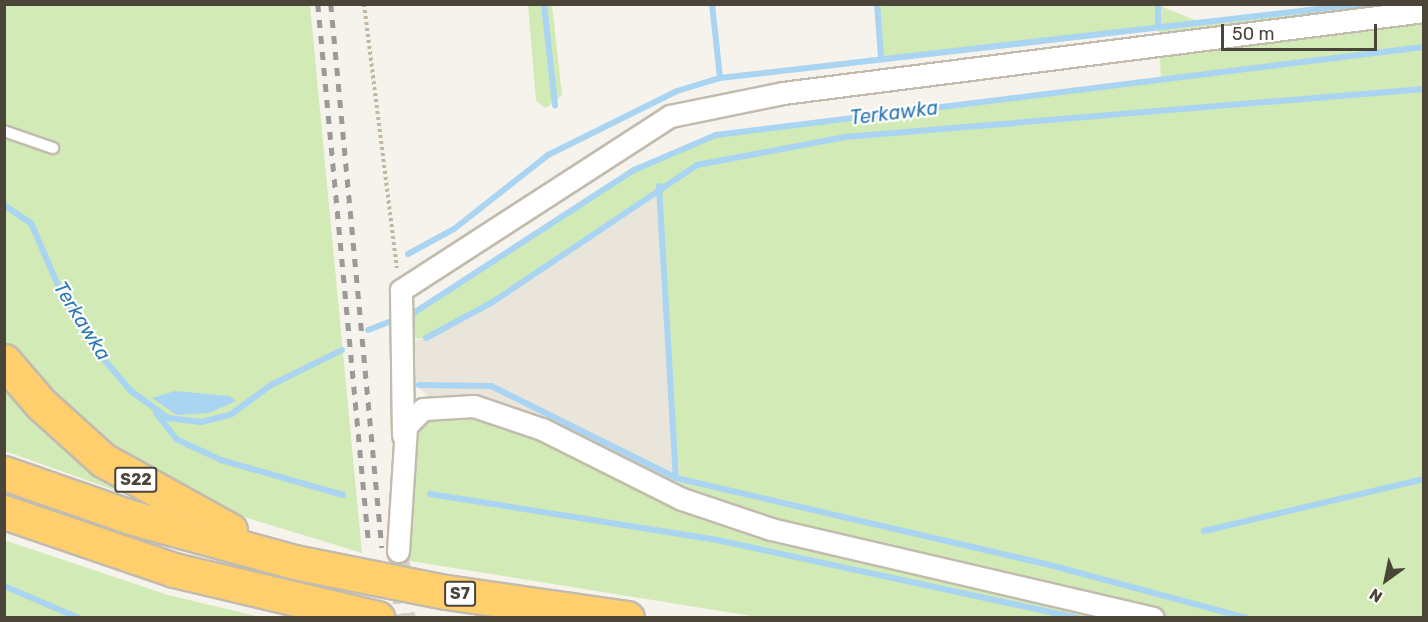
<!DOCTYPE html>
<html>
<head>
<meta charset="utf-8">
<style>
  body { margin:0 }
  #map { position:relative; width:1428px; height:622px; overflow:hidden; background:#f6f3ec; font-family:Rubik,sans-serif }
  div>[style] { position:absolute }
  .residential>* { inset:0; background:#eae5da }
  .green>* { inset:0; background:#d2eab5 }
  .water>* { inset:0; background:#a9d4f2 }
  .stream>* { height:6px; margin:-3px; padding:0 3px; transform-origin:3px; border-radius:3px; background:#a9d4f2 }
  .minor-tunnel>* { height:21px; margin-top:-10.5px; transform-origin:0; background:repeating-linear-gradient(90deg,#d4d0c8 0 21px,transparent 0 31px) }
  .path>* { height:4px; margin-top:-2px; transform-origin:0; background:repeating-linear-gradient(90deg,#c4b79f 0 3px,transparent 0 6px) }
  .roads { filter:drop-shadow(2px 0 #c2bbae) drop-shadow(-2px 0 #c2bbae) drop-shadow(0 2px #c2bbae) drop-shadow(0 -2px #c2bbae) }
  .service>* { height:10px; margin:-5px; padding:0 5px; transform-origin:5px; border-radius:5px; background:#fff }
  .minor>* { height:21px; margin:-10.5px; padding:0 10.5px; transform-origin:10.5px; border-radius:10.5px; background:#fff }
  .motorway>* { height:33px; margin:-16.5px; padding:0 16.5px; transform-origin:16.5px; border-radius:16.5px; background:#ffcf6e }
  .rail>* { height:4.5px; margin-top:-2.25px; transform-origin:0; background:repeating-linear-gradient(90deg,#9a9a9a 0 8px,transparent 0 16px) }
  span { translate:-50% -50%; white-space:nowrap; text-align:center; line-height:1.15; -webkit-text-stroke:4.5px #fff; paint-order:stroke }
  .shield-label span { padding:2px 4px; background:#fff; border:2px solid; border-radius:4px; -webkit-text-stroke-width:0 }
  .shield-label { font-size:16px; color:#4b4439; font-weight:700 }
  .water-label { font-size:20px; color:#2e7ab2; font-style:italic }
  .frame { position:absolute; inset:0; border:6px solid #4b4439; pointer-events:none }
  .north { position:absolute; left:1356px; top:550px; width:60px; height:60px; -webkit-text-stroke:4px #fff; paint-order:stroke; rotate:213deg; font-size:16px; font-weight:700; line-height:24px; text-align:center; color:#4b4439 }
  .north::after { content:''; display:block; margin:auto; width:21px; height:27px; background:#4b4439; clip-path:polygon(50% 0,100% 100%,50% 72%,0 100%) }
  .scale { position:absolute; left:1221px; top:24px; width:156px; height:27px; box-sizing:border-box; border:3px solid #4b4439; border-top:0; padding-left:8px; font-size:18px; line-height:21px; white-space:nowrap; color:#4b4439; -webkit-text-stroke:4px #fff; paint-order:stroke }
</style>
</head>
<body>
<div id="map">
  <div class="residential">
    <div style="clip-path:polygon(659px 186px,682px 499px,437px 405px,402px 371px,402px 344px,426px 338px,491px 303px)"></div>
  </div>
  <div class="green">
    <div style="clip-path:polygon(4px 5px,310px 5px,362px 553px,215px 508px,112px 452px,23px 367px,5px 342px)"></div>
    <div style="clip-path:polygon(528px 5px,552px 5px,562px 95px,546px 108px,536px 101px)"></div>
    <div style="clip-path:polygon(877px 5px,1158px 5px,1202px 23px,1361px 5px,1423px 5px,1423px 617px,764px 618px,404px 560px,410px 419px,474px 406px,681px 498px,659px 187px,453px 325px,426px 338px,412px 339px,403px 330px,404px 317px,634px 170px,716px 135px,1161px 79px,1158px 25px,881px 57px)"></div>
    <div style="clip-path:polygon(4px 380px,107px 478px,114px 490px,5px 451px)"></div>
    <div style="clip-path:polygon(4px 540px,168px 595px,260px 617px,5px 617px)"></div>
  </div>
  <div class="water">
    <div style="clip-path:polygon(175px 391px,229px 396px,236px 401px,209px 413px,177px 415px,152px 398px)"></div>
  </div>
  <div class="stream">
    <div style="left:544px;top:4px;width:102px;rotate:83.8deg"></div>
    <div style="left:712px;top:4px;width:74px;rotate:83.8deg"></div>
    <div style="left:877px;top:4px;width:53px;rotate:85.7deg"></div>
    <div style="left:1158px;top:25px;width:21px;rotate:-90deg"></div>
    <div style="left:659px;top:186px;width:292px;rotate:86.7deg"></div>
    <div style="left:4px;top:205px;width:32px;rotate:34deg"></div>
    <div style="left:31px;top:223px;width:73px;rotate:66.6deg"></div>
    <div style="left:60px;top:290px;width:69px;rotate:59.3deg"></div>
    <div style="left:95px;top:349px;width:55px;rotate:49.4deg"></div>
    <div style="left:131px;top:391px;width:46px;rotate:36.1deg"></div>
    <div style="left:168px;top:418px;width:33px;rotate:7deg"></div>
    <div style="left:201px;top:422px;width:30px;rotate:-14deg"></div>
    <div style="left:230px;top:415px;width:51px;rotate:-36.2deg"></div>
    <div style="left:271px;top:385px;width:79px;rotate:-26.2deg"></div>
    <div style="left:408px;top:254px;width:52px;rotate:-28.5deg"></div>
    <div style="left:454px;top:229px;width:120px;rotate:-38.2deg"></div>
    <div style="left:548px;top:155px;width:144px;rotate:-26.4deg"></div>
    <div style="left:677px;top:91px;width:45px;rotate:-16.8deg"></div>
    <div style="left:720px;top:78px;width:646px;rotate:-6.58deg"></div>
    <div style="left:412px;top:314px;width:265px;rotate:-33deg"></div>
    <div style="left:634px;top:170px;width:89px;rotate:-23.1deg"></div>
    <div style="left:716px;top:135px;width:713px;rotate:-7.09deg"></div>
    <div style="left:368px;top:330px;width:28px;rotate:-21deg"></div>
    <div style="left:426px;top:338px;width:74px;rotate:-28.3deg"></div>
    <div style="left:491px;top:303px;width:248px;rotate:-33.8deg"></div>
    <div style="left:697px;top:165px;width:151px;rotate:-10.7deg"></div>
    <div style="left:845px;top:137px;width:581px;rotate:-4.74deg"></div>
    <div style="left:419px;top:385px;width:72px;rotate:0.8deg"></div>
    <div style="left:491px;top:386px;width:207px;rotate:26.4deg"></div>
    <div style="left:676px;top:478px;width:384px;rotate:13.1deg"></div>
    <div style="left:1050px;top:565px;width:203px;rotate:15.1deg"></div>
    <div style="left:156px;top:413px;width:33px;rotate:52deg"></div>
    <div style="left:176px;top:439px;width:50px;rotate:25deg"></div>
    <div style="left:221px;top:460px;width:127px;rotate:16deg"></div>
    <div style="left:430px;top:494px;width:291px;rotate:9.1deg"></div>
    <div style="left:717px;top:540px;width:369px;rotate:12.2deg"></div>
    <div style="left:1204px;top:531px;width:226px;rotate:-13.3deg"></div>
    <div style="left:4px;top:586px;width:82px;rotate:23.1deg"></div>
  </div>
  <div class="minor-tunnel">
    <div style="left:398px;top:551px;width:67px;rotate:84deg"></div>
  </div>
  <div class="path">
    <div style="left:364px;top:4px;width:266px;rotate:82.9deg"></div>
  </div>
  <div class="roads">
    <div class="service">
      <div style="left:4px;top:131px;width:52px;rotate:19.1deg"></div>
    </div>
    <div class="minor">
      <div style="left:403px;top:435px;width:145px;rotate:-90.8deg"></div>
      <div style="left:401px;top:290px;width:320px;rotate:-32.9deg"></div>
      <div style="left:670px;top:116px;width:115px;rotate:-11.5deg"></div>
      <div style="left:783px;top:93px;width:646px;rotate:-7.29deg"></div>
      <div style="left:398px;top:551px;width:125px;rotate:-86.3deg"></div>
      <div style="left:406px;top:426px;width:24px;rotate:-45deg"></div>
      <div style="left:423px;top:409px;width:51px;rotate:-3.4deg"></div>
      <div style="left:474px;top:406px;width:72px;rotate:18.7deg"></div>
      <div style="left:542px;top:429px;width:157px;rotate:26.6deg"></div>
      <div style="left:682px;top:499px;width:94px;rotate:18.6deg"></div>
      <div style="left:771px;top:529px;width:392px;rotate:13.1deg"></div>
    </div>
    <div class="motorway">
      <div style="left:4px;top:361px;width:57px;rotate:49.3deg"></div>
      <div style="left:41px;top:404px;width:84px;rotate:42.1deg"></div>
      <div style="left:103px;top:460px;width:145px;rotate:28.9deg"></div>
      <div style="left:4px;top:473px;width:133px;rotate:19.2deg"></div>
      <div style="left:130px;top:517px;width:170px;rotate:15.3deg"></div>
      <div style="left:294px;top:562px;width:155px;rotate:11.2deg"></div>
      <div style="left:446px;top:592px;width:183px;rotate:8.2deg"></div>
      <div style="left:4px;top:512px;width:180px;rotate:18.8deg"></div>
      <div style="left:174px;top:570px;width:209px;rotate:13.3deg"></div>
    </div>
  </div>
  <div class="rail">
    <div style="left:318px;top:4px;width:544px;rotate:84.62deg"></div>
    <div style="left:331px;top:4px;width:546px;rotate:84.64deg"></div>
  </div>
  <div class="shield-label">
    <span style="left:136px;top:480px">S22</span>
    <span style="left:460px;top:594px">S7</span>
  </div>
  <div class="water-label">
    <span style="left:894px;top:113px;rotate:-7deg">Terkawka</span>
    <span style="left:82px;top:321px;rotate:58deg">Terkawka</span>
  </div>
  <div class="frame"></div>
  <div class="north">N</div>
  <div class="scale">50 m</div>
</div>
</body>
</html>
